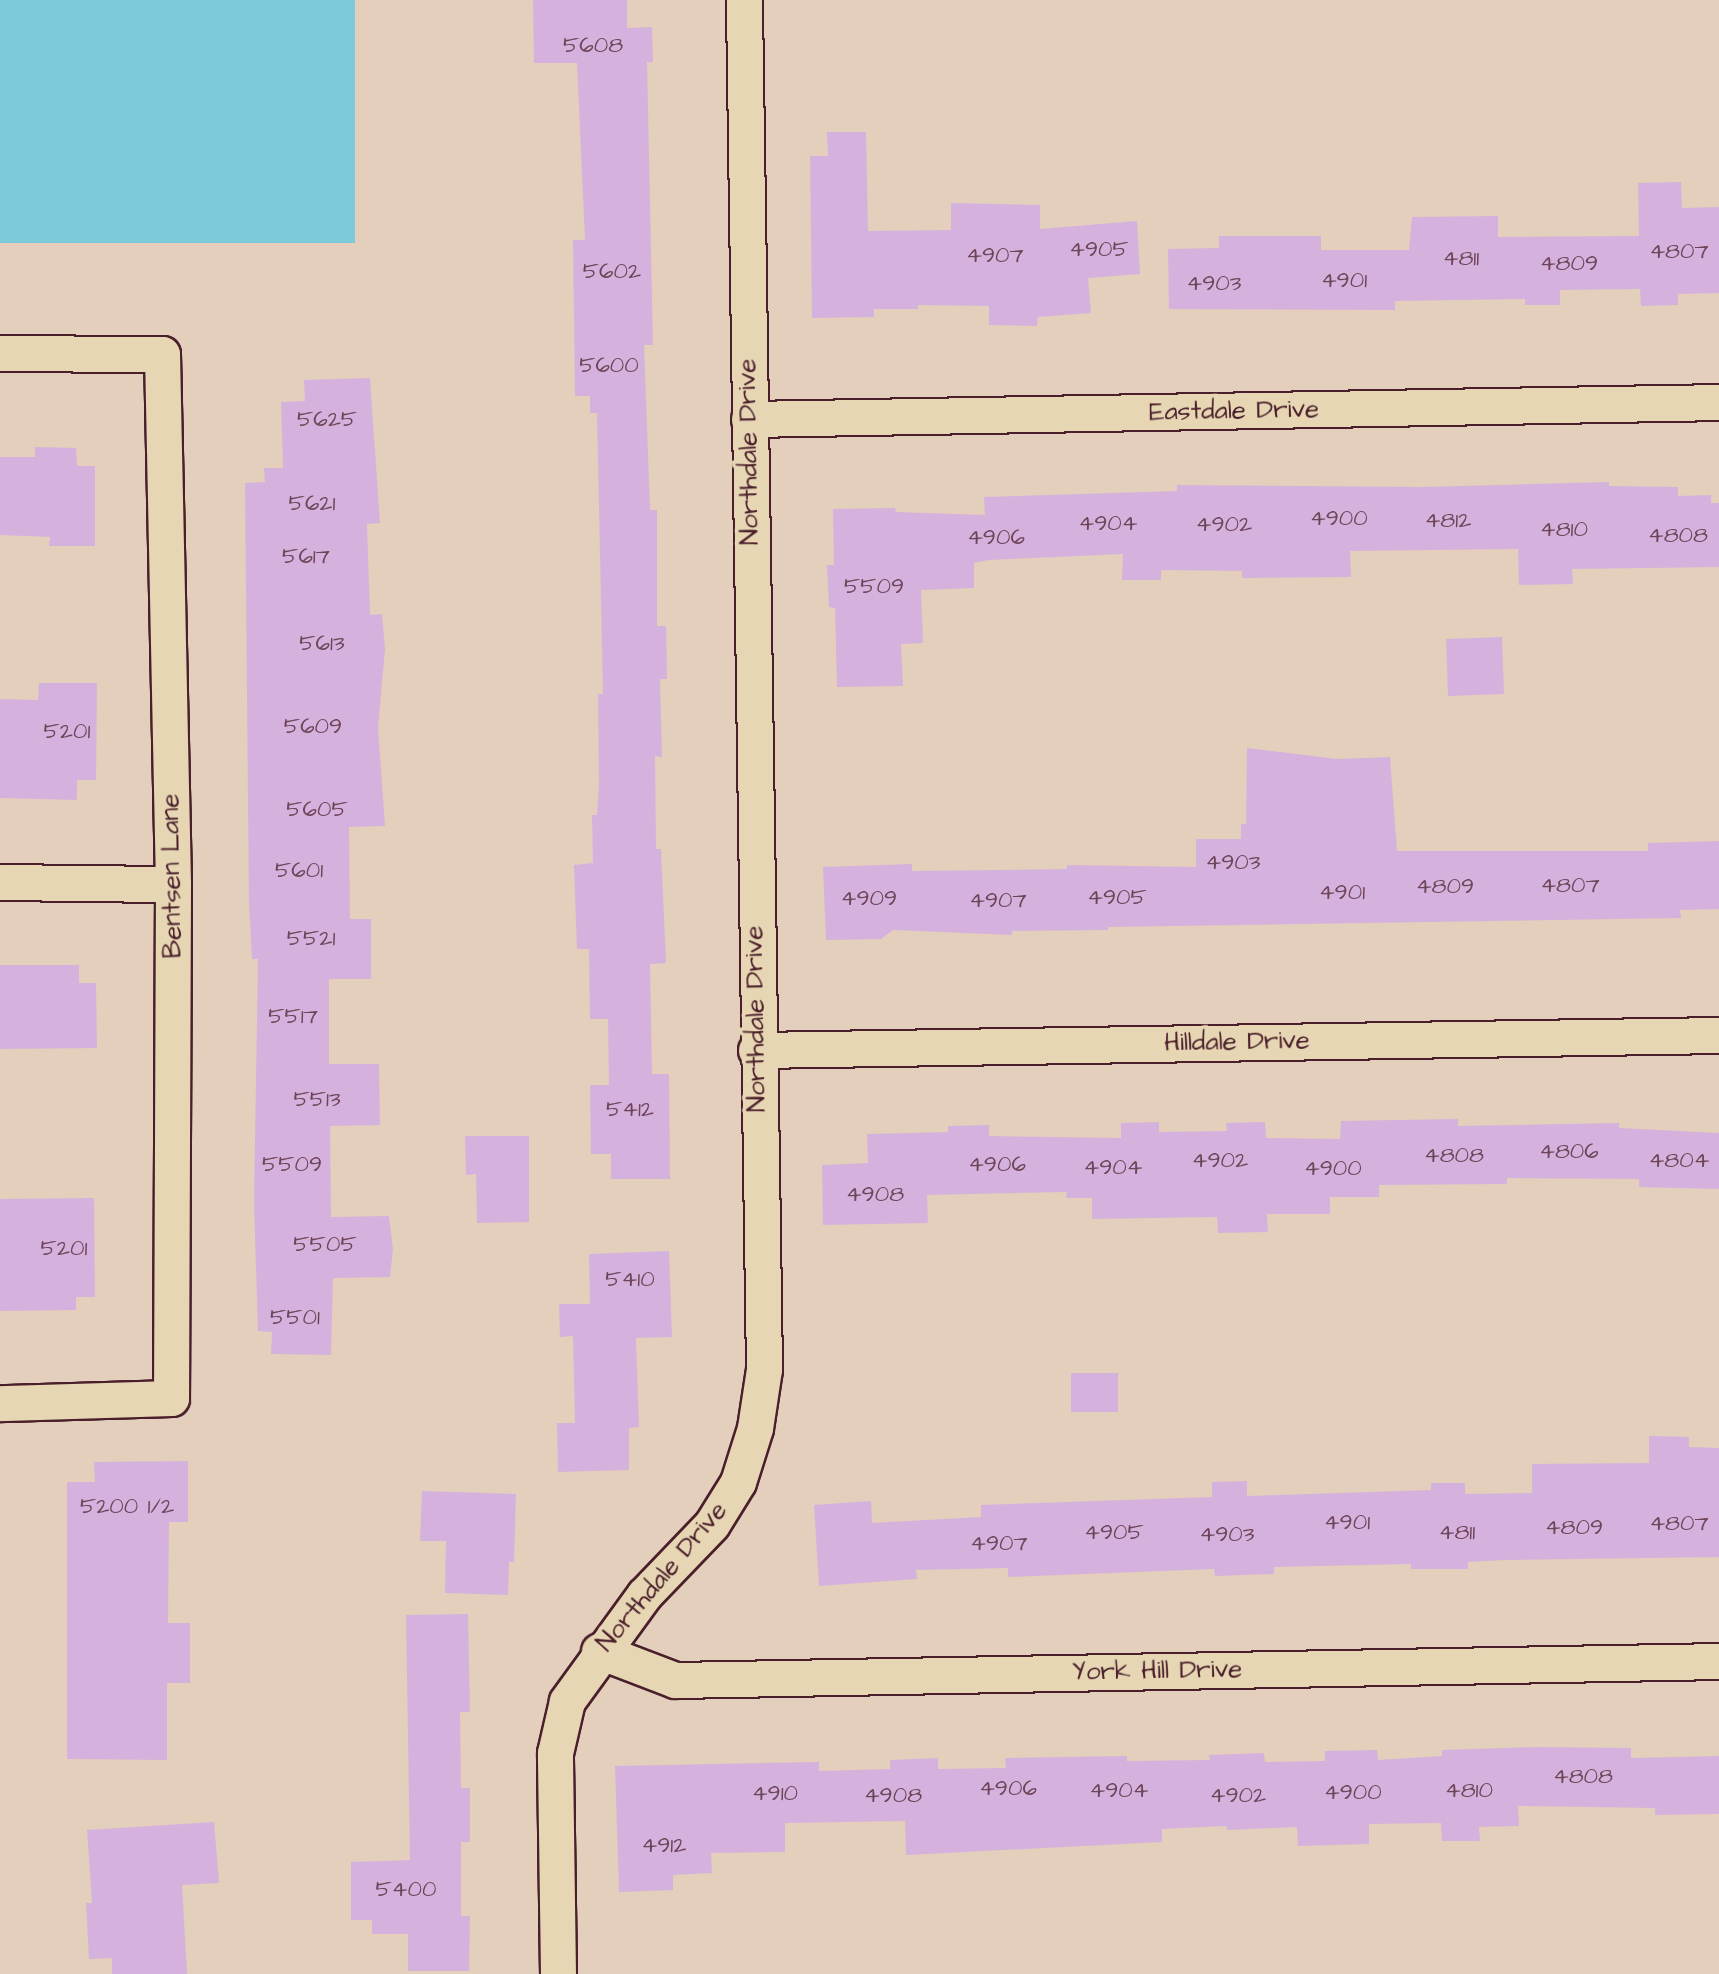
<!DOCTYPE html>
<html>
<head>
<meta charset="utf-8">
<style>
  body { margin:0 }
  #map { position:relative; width:1719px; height:1974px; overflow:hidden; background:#e3cfbb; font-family:"Architects Daughter",sans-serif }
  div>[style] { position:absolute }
  .water>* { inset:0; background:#7dcadb; transform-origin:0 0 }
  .building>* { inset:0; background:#d5b2dd; transform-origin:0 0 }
  .roads { filter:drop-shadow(2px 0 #4a1f2b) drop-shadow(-2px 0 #4a1f2b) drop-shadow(0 2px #4a1f2b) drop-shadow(0 -2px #4a1f2b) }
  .minor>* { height:35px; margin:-17.5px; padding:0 17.5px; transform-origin:17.5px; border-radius:17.5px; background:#e7d6b3 }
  span { translate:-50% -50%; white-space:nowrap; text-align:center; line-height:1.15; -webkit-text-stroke:7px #e7d6b3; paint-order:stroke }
  .number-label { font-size:23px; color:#6d4458 }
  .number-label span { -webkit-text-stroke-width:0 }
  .street-label { font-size:26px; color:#4a1f2b }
</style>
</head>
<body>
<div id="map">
  <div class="water">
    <div style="left:0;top:0;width:355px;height:243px"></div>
  </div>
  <div class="building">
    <div style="clip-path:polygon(533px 0,627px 0,627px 28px,652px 27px,653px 62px,647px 62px,653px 345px,644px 345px,650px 510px,657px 510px,657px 626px,666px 626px,667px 679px,660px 679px,662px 757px,655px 756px,656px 849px,661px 849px,666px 963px,650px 964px,652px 1074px,669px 1074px,670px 1179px,611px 1179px,611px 1154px,591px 1154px,590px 1085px,609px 1085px,608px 1019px,590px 1019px,589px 949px,577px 949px,574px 865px,593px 863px,592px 815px,597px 815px,599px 785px,598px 694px,603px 694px,597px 413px,590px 413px,590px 396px,575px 396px,573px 240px,585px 240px,577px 63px,534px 63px)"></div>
    <div style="clip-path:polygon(827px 132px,866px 132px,868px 231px,951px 230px,951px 203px,1040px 205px,1040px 229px,1137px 221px,1140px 274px,1088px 278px,1091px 313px,1038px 317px,1037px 326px,989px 325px,989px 306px,918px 305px,918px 309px,874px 309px,874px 317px,812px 318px,810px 156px,828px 156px)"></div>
    <div style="clip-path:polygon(1681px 182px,1682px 208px,1719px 207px,1719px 293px,1678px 294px,1678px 305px,1641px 306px,1640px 289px,1560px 290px,1560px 305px,1525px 305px,1525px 299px,1395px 301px,1395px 310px,1169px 309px,1168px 249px,1219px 248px,1219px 236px,1321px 236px,1321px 250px,1409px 250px,1412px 217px,1498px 216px,1498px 237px,1639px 236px,1638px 183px)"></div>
    <div style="clip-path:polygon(370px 378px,380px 523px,367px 524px,370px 615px,382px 614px,385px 649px,378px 728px,385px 826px,349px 827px,350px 919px,371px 919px,371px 979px,329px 979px,329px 1064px,379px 1064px,380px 1125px,330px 1126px,331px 1217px,389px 1216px,393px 1249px,390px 1277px,333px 1278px,331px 1355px,271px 1354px,272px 1332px,258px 1331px,254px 1202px,258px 959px,252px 959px,249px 905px,245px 483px,265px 482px,264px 468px,283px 468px,281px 402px,305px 401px,304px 380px)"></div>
    <div style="clip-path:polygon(35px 447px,76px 448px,77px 466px,95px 466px,95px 546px,49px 546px,50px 537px,0 535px,0 457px,35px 457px)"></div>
    <div style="clip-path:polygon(1609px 482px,1609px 486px,1678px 487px,1678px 496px,1711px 495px,1711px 503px,1719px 503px,1719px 567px,1572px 569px,1573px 584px,1519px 585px,1518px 549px,1350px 551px,1351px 577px,1242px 578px,1242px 571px,1161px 570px,1161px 580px,1122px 580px,1123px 554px,988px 560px,974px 563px,974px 588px,921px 590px,923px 643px,901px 644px,903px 686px,837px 687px,835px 608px,829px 607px,827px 565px,834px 565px,833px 509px,895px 508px,896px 512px,985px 515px,984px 497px,1177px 491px,1177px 485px,1423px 487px)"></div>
    <div style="left:1502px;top:637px;width:57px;height:56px;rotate:88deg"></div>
    <div style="clip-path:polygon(39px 683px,97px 683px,96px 780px,77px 780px,77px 800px,0 798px,0 699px,38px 700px)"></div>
    <div style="clip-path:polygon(1247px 748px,1337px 759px,1390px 757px,1397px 851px,1648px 851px,1648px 843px,1719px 841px,1719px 909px,1680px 910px,1681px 918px,1108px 927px,1108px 930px,1012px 931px,1012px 935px,893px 930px,881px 939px,826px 940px,823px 867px,912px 864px,912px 871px,1067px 869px,1067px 865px,1196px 867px,1196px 839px,1241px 839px,1241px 824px,1246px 824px)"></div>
    <div style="clip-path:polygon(0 965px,79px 965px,79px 983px,96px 983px,97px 1048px,0 1049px)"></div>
    <div style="clip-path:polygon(1458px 1119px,1458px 1126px,1619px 1123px,1619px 1128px,1719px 1133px,1719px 1189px,1639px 1187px,1639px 1179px,1507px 1178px,1507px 1184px,1379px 1185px,1379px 1197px,1330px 1197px,1330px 1214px,1267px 1214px,1268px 1232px,1218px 1233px,1217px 1217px,1092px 1219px,1092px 1198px,1066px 1198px,1067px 1192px,927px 1195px,928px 1223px,823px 1225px,822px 1165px,868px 1163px,867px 1134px,948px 1132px,948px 1126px,989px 1125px,989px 1136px,1121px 1138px,1121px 1123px,1159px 1122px,1159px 1132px,1227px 1131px,1226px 1123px,1265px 1122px,1266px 1138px,1340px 1139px,1341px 1121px)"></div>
    <div style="clip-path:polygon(465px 1136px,529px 1136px,529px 1222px,477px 1223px,476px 1174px,466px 1175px)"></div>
    <div style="clip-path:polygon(94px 1198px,95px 1297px,76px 1297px,76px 1310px,0 1311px,0 1199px)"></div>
    <div style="clip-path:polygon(669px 1251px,672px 1337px,636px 1338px,639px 1427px,629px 1428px,629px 1470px,558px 1472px,557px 1423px,575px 1423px,573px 1336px,560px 1337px,559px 1304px,590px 1304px,589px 1254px)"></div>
    <div style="left:1071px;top:1373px;width:47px;height:39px"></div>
    <div style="clip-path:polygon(1649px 1436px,1689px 1437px,1689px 1447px,1719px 1448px,1719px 1557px,1504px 1560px,1468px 1562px,1468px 1569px,1411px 1569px,1411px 1564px,1274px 1567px,1274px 1574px,1215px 1576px,1214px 1569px,1008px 1577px,1008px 1568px,916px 1570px,917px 1579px,819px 1586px,814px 1505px,871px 1501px,872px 1523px,981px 1517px,981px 1505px,1212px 1497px,1212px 1482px,1247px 1481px,1247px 1496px,1431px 1490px,1431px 1483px,1465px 1483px,1465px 1494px,1532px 1493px,1532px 1464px,1649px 1463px)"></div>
    <div style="clip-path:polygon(188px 1461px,188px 1522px,169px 1522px,168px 1623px,190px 1623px,190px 1683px,167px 1683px,167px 1760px,67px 1759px,67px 1482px,95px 1482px,94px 1462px)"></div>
    <div style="clip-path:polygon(422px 1491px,516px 1494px,514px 1562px,509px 1562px,508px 1595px,445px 1593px,446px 1541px,420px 1541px)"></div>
    <div style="clip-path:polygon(468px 1614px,470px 1712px,460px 1712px,461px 1788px,470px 1788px,470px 1842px,461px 1842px,461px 1916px,470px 1916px,469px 1971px,408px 1971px,408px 1934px,372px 1934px,372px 1920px,351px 1920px,351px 1862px,410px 1860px,406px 1615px)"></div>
    <div style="clip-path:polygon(1536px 1747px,1631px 1748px,1631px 1758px,1719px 1756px,1719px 1814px,1655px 1815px,1655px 1808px,1518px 1806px,1519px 1826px,1479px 1827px,1480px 1841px,1442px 1841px,1441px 1823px,1369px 1824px,1369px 1844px,1298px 1846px,1297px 1827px,1227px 1830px,1226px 1826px,1162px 1829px,1162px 1842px,906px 1855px,905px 1821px,785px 1823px,785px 1852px,711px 1853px,712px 1873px,673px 1875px,673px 1890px,619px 1892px,615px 1766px,819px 1762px,819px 1771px,890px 1769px,890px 1760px,938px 1758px,938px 1769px,1006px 1768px,1005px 1758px,1127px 1756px,1127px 1761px,1210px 1760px,1209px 1755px,1264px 1753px,1265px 1762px,1325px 1761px,1325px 1751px,1377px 1750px,1378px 1760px,1442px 1756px,1442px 1750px)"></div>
    <div style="clip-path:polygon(214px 1822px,219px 1883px,182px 1885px,187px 1974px,112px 1974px,112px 1958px,89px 1959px,86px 1903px,92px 1903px,87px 1830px)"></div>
  </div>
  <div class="roads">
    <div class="minor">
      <div style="left:0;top:353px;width:162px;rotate:0.4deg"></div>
      <div style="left:162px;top:354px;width:530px;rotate:88.81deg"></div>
      <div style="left:173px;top:884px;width:514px;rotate:90.22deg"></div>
      <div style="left:171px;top:1398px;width:171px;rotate:178.3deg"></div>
      <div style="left:749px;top:419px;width:970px;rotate:-1deg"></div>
      <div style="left:0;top:882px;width:173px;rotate:0.7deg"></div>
      <div style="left:756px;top:1050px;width:963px;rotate:-0.89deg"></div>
      <div style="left:599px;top:1651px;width:81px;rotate:20.9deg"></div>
      <div style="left:675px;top:1680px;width:1044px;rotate:-1.04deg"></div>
      <div style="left:558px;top:1974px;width:221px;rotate:-90.8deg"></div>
      <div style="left:555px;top:1753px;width:53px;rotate:-77deg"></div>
      <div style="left:567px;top:1701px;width:131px;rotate:-54deg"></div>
      <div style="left:644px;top:1595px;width:98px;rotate:-46.2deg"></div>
      <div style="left:712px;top:1524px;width:49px;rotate:-58.2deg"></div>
      <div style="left:738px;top:1482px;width:57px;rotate:-72.5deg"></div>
      <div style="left:755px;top:1428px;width:60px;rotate:-81.3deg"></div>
      <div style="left:764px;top:1369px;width:1369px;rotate:-90.84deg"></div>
    </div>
  </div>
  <div class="number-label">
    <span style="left:593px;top:45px">5608</span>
    <span style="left:1099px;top:249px">4905</span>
    <span style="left:1679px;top:251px">4807</span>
    <span style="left:995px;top:255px">4907</span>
    <span style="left:1461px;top:258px">4811</span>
    <span style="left:1569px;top:263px">4809</span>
    <span style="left:612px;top:271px">5602</span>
    <span style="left:1344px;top:280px">4901</span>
    <span style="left:1214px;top:283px">4903</span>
    <span style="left:609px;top:365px">5600</span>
    <span style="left:327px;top:419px">5625</span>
    <span style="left:312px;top:503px">5621</span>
    <span style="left:1339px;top:518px">4900</span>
    <span style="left:1448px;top:520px">4812</span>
    <span style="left:1108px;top:523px">4904</span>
    <span style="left:1224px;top:524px">4902</span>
    <span style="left:1564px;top:529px">4810</span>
    <span style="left:1678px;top:535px">4808</span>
    <span style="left:996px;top:537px">4906</span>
    <span style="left:306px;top:556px">5617</span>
    <span style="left:874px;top:586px">5509</span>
    <span style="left:322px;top:643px">5613</span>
    <span style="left:313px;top:726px">5609</span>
    <span style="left:67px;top:731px">5201</span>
    <span style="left:317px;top:809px">5605</span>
    <span style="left:1233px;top:862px">4903</span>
    <span style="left:299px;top:870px">5601</span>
    <span style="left:1570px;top:885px">4807</span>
    <span style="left:1445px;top:886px">4809</span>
    <span style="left:1342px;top:892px">4901</span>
    <span style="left:1117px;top:897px">4905</span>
    <span style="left:869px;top:898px">4909</span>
    <span style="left:998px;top:900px">4907</span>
    <span style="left:311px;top:938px">5521</span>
    <span style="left:293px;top:1016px">5517</span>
    <span style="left:317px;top:1099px">5513</span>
    <span style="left:630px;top:1109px">5412</span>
    <span style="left:1569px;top:1151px">4806</span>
    <span style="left:1454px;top:1155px">4808</span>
    <span style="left:1220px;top:1160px">4902</span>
    <span style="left:1679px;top:1160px">4804</span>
    <span style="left:292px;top:1164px">5509</span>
    <span style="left:997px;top:1164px">4906</span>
    <span style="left:1113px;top:1167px">4904</span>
    <span style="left:1333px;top:1168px">4900</span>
    <span style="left:875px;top:1194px">4908</span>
    <span style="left:325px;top:1244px">5505</span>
    <span style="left:64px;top:1248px">5201</span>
    <span style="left:630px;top:1279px">5410</span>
    <span style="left:295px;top:1317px">5501</span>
    <span style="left:127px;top:1506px">5200 1/2</span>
    <span style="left:1347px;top:1522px">4901</span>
    <span style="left:1679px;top:1523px">4807</span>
    <span style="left:1574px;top:1527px">4809</span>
    <span style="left:1114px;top:1532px">4905</span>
    <span style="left:1457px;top:1532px">4811</span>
    <span style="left:1227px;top:1534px">4903</span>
    <span style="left:999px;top:1543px">4907</span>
    <span style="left:1583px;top:1776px">4808</span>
    <span style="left:1008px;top:1788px">4906</span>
    <span style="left:1119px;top:1790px">4904</span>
    <span style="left:1469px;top:1790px">4810</span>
    <span style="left:1353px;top:1792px">4900</span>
    <span style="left:775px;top:1793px">4910</span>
    <span style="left:893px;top:1795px">4908</span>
    <span style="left:1238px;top:1795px">4902</span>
    <span style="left:664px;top:1845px">4912</span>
    <span style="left:406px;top:1889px">5400</span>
  </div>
  <div class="street-label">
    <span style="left:1234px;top:411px;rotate:-1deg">Eastdale Drive</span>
    <span style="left:749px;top:452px;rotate:-91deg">Northdale Drive</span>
    <span style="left:172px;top:876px;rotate:-91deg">Bentsen Lane</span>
    <span style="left:756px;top:1019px;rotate:-91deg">Northdale Drive</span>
    <span style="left:1237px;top:1042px;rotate:-1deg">Hilldale Drive</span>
    <span style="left:662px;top:1577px;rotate:-50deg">Northdale Drive</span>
    <span style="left:1157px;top:1671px;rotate:-1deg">York Hill Drive</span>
  </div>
</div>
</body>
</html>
